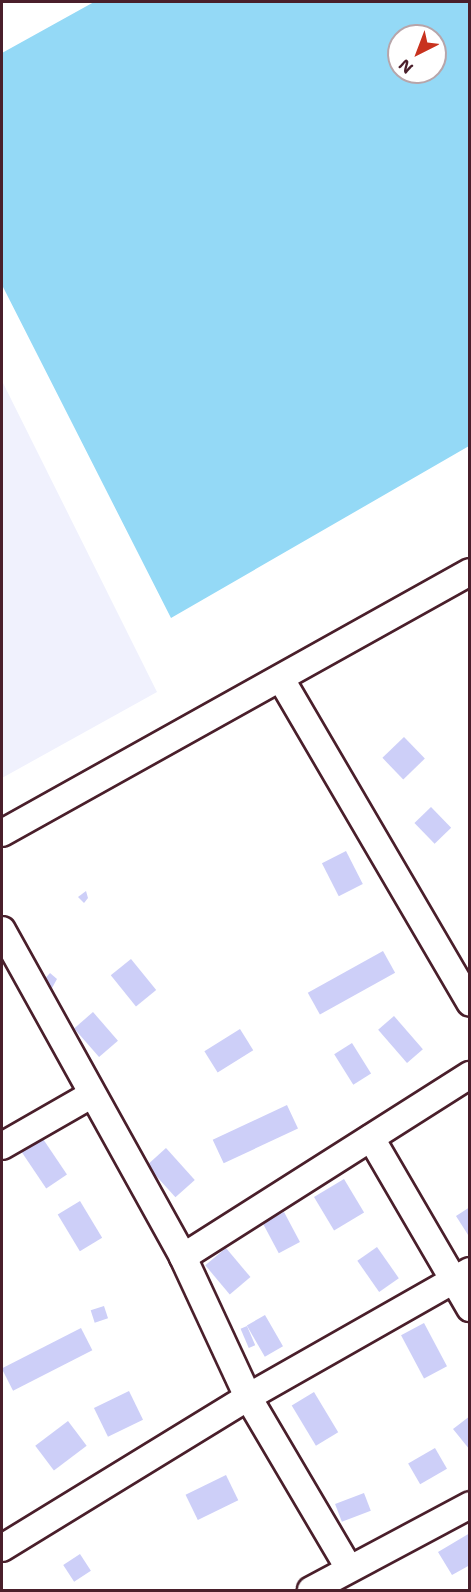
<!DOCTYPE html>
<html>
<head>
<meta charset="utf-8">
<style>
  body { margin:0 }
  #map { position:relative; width:471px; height:1592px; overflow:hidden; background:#fff; font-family:"Shantell Sans",sans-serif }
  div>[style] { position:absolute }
  .built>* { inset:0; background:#f0f1fd }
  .water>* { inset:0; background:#94d9f6 }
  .building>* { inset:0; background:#cdcff8; transform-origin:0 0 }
  .roads { filter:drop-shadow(2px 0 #4a1f2b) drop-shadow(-2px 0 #4a1f2b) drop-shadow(0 2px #4a1f2b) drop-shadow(0 -2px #4a1f2b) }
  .minor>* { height:26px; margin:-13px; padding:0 13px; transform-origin:13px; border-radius:13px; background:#fff }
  span { translate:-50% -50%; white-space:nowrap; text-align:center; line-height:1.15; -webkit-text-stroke:4.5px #fff; paint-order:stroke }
  .frame { position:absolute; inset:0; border:3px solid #4a1f2b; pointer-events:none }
  .north { position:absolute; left:387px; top:24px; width:60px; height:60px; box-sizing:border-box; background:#fff; border:2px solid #b7a5aa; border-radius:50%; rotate:222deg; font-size:16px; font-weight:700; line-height:24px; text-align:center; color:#4a1f2b }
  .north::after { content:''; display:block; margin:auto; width:21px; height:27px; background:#c8321e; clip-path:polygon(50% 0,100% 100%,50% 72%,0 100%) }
</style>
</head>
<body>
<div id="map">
  <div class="built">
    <div style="clip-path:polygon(2px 381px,157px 692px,2px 778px)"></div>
  </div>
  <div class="water">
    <div style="clip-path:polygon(evenodd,94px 2px,469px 2px,469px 446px,171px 618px,2px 285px,2px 53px,94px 2px,399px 36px,435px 36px,435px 72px,399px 72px,399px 36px)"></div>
  </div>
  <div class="building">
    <div style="left:404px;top:737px;width:30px;height:30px;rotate:46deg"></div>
    <div style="left:431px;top:807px;width:29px;height:23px;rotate:46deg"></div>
    <div style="left:346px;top:851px;width:37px;height:27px;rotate:63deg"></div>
    <div style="clip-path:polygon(86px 891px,88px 898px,84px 903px,78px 897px)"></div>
    <div style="left:383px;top:951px;width:25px;height:86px;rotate:61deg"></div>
    <div style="left:131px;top:959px;width:40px;height:26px;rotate:51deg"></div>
    <div style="clip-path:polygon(50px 973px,57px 979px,52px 988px,43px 981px)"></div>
    <div style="left:93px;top:1012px;width:38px;height:25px;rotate:49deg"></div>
    <div style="left:394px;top:1016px;width:44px;height:21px;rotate:49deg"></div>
    <div style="left:240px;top:1029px;width:25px;height:42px;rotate:58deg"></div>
    <div style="left:352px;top:1043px;width:36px;height:21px;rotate:58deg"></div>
    <div style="left:287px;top:1105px;width:26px;height:82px;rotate:65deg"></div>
    <div style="left:39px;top:1133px;width:50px;height:25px;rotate:56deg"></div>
    <div style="left:166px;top:1148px;width:43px;height:26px;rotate:48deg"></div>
    <div style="left:344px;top:1179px;width:39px;height:35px;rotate:59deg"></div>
    <div style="left:80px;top:1201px;width:43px;height:26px;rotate:59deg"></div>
    <div style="clip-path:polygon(470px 1207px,470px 1238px,456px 1216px)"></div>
    <div style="left:284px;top:1212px;width:34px;height:24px;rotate:62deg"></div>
    <div style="left:377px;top:1247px;width:38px;height:24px;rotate:55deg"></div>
    <div style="left:226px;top:1248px;width:38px;height:27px;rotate:50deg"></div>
    <div style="left:104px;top:1306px;width:13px;height:14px;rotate:72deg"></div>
    <div style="left:265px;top:1315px;width:36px;height:21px;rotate:60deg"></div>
    <div style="left:424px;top:1323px;width:49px;height:26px;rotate:62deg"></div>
    <div style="left:247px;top:1326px;width:21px;height:7px;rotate:67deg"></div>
    <div style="left:81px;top:1328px;width:25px;height:89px;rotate:63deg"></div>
    <div style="left:129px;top:1391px;width:32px;height:39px;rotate:64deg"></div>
    <div style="left:314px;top:1392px;width:47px;height:26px;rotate:59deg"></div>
    <div style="clip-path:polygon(470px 1416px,470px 1450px,453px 1429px)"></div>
    <div style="left:68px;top:1421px;width:31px;height:41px;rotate:53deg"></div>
    <div style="left:435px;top:1448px;width:24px;height:31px;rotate:60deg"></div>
    <div style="left:226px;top:1475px;width:28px;height:45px;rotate:64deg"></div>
    <div style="left:364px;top:1493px;width:19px;height:31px;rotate:69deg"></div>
    <div style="clip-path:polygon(470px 1533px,470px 1565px,452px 1575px,438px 1552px)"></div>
    <div style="left:80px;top:1554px;width:20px;height:20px;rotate:57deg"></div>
  </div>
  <div class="roads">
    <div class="minor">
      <div style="left:281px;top:679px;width:375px;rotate:59.7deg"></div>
      <div style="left:2px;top:833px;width:536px;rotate:-29.15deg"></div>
      <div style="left:2px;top:930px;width:374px;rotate:61deg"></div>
      <div style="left:183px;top:1257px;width:154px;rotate:65.1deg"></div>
      <div style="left:248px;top:1397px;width:197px;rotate:59.5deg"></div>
      <div style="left:371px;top:1138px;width:197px;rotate:59.8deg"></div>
      <div style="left:2px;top:1146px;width:103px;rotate:-29.8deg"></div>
      <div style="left:183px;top:1257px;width:340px;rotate:-32.4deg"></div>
      <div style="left:2px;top:1548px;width:289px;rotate:-31.5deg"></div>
      <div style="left:248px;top:1397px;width:255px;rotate:-29.6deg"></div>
      <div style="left:311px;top:1590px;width:180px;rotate:-28.1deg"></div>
    </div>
  </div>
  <div class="frame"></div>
  <div class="north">N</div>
</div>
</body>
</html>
